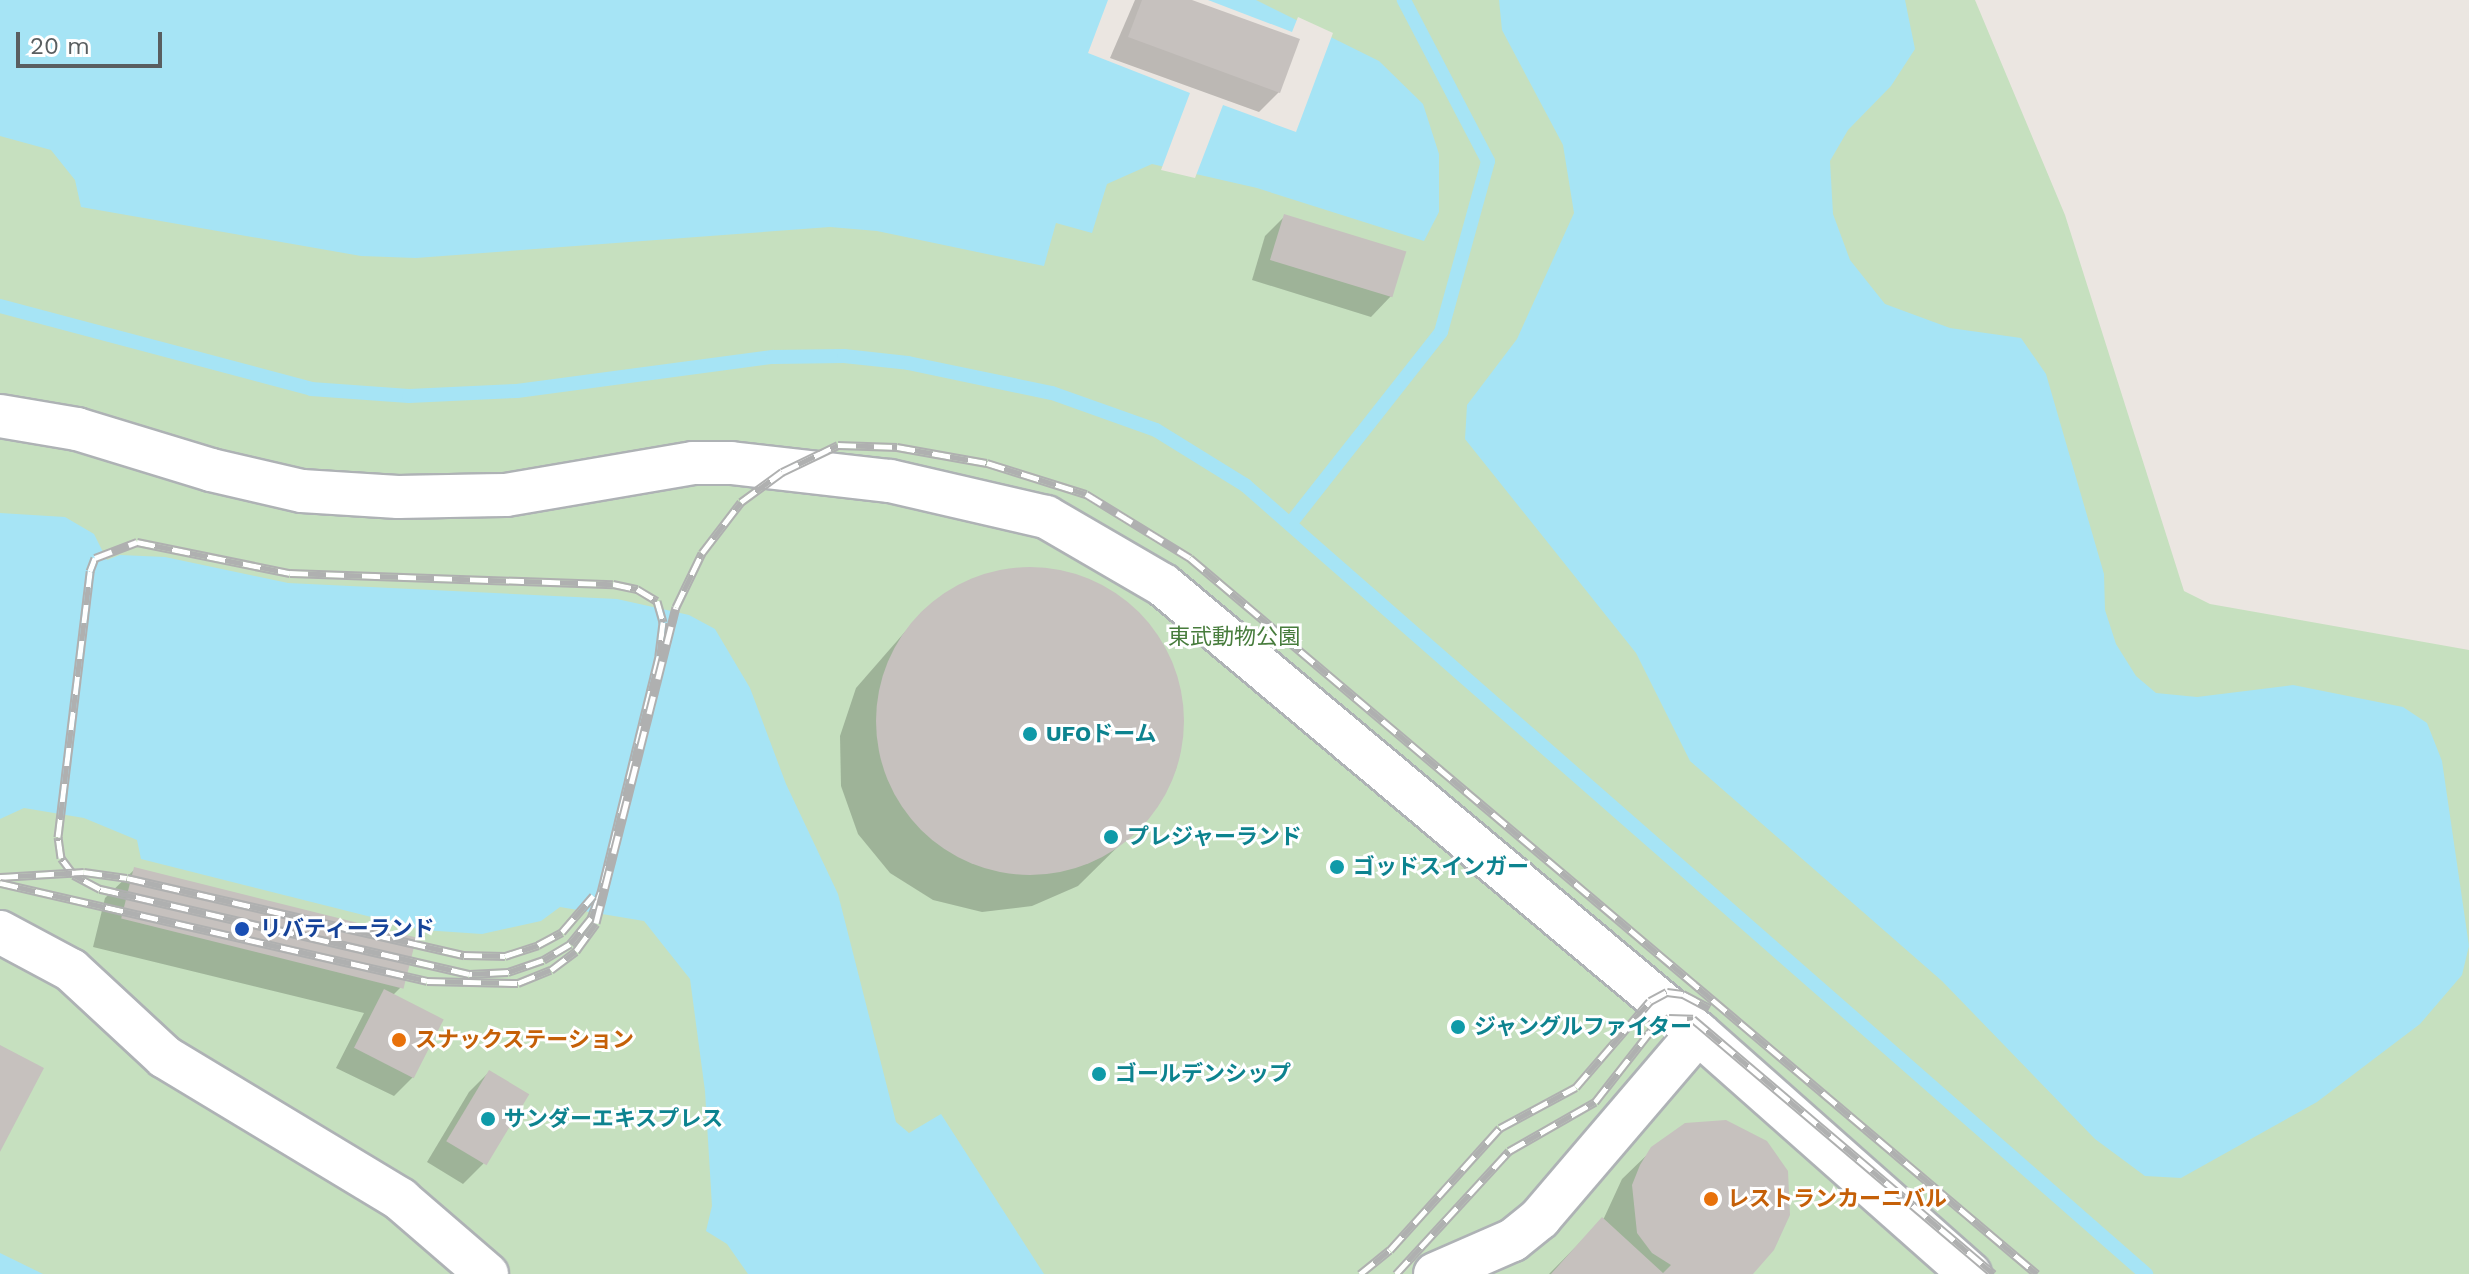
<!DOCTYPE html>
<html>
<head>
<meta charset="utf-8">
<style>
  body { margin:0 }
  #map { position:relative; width:2469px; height:1274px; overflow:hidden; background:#ebe6e1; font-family:"Work Sans","Noto Sans JP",sans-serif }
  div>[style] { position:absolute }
  .green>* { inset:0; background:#c6e0bf }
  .water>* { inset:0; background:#a6e4f5 }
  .pier>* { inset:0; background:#ebe6e1 }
  .shadow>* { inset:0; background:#0003 }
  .stream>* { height:14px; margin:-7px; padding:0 7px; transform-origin:7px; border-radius:7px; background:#a6e4f5 }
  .building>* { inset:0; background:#c6c1be; transform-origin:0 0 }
  .round { border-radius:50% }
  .roads { filter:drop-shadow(2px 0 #aeb2b5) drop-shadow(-2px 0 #aeb2b5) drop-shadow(0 2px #aeb2b5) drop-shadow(0 -2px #aeb2b5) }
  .pedestrian>* { height:42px; margin:-21px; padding:0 21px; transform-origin:21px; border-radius:21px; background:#fff }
  .rail>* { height:9px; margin-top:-4.5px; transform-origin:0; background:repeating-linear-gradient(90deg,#fff 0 18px,#afb0b0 0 36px); box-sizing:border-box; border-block:2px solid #afb0b0 }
  .dots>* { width:22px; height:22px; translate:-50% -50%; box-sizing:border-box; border:4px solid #fff; border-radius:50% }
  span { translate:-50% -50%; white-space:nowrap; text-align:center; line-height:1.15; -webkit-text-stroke:6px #fff; paint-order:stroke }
  .park-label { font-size:22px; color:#477c3c }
  .culture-label { font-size:22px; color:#0d838f; font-weight:700 }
  .left { translate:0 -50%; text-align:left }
  .transit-label { font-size:22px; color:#164399; font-weight:700 }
  .food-label { font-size:22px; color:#c56008; font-weight:700 }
  .scale { position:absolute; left:16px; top:32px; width:146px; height:36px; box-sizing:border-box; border:4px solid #595e60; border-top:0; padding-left:10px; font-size:24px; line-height:28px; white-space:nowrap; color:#595e60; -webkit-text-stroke:6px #fff; paint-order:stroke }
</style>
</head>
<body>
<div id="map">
  <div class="green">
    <div style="clip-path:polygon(0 0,1975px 0,2065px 215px,2184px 591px,2210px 604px,2469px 650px,2469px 1274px,0 1274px)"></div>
  </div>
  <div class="water">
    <div style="clip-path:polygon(0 0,1256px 0,1379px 61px,1423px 104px,1439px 154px,1439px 212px,1424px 241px,1257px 188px,1152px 164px,1107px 184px,1092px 233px,1056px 223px,1044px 266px,877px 231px,830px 227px,416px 258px,361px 256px,81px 207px,75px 180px,51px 150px,0 136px)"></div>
    <div style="clip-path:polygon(1499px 0,1905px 0,1915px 49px,1891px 86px,1848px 130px,1830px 161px,1833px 214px,1850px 260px,1885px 304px,1950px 328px,2021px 338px,2046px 374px,2104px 574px,2105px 610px,2116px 644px,2136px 676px,2156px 693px,2197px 697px,2293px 685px,2403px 707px,2427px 723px,2442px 761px,2469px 946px,2462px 975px,2420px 1024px,2317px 1102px,2181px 1178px,2145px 1176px,2095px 1139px,1942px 981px,1690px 761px,1636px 653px,1465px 439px,1467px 405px,1517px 339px,1574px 213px,1563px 145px,1502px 30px)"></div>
    <div style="clip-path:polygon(0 513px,65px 517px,94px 534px,107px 560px,120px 555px,165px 557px,288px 583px,617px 599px,689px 615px,715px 629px,750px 688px,786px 784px,838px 894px,896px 1122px,909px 1133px,941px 1114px,1044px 1274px,748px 1274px,727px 1244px,706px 1231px,712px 1206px,705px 1091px,690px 979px,644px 921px,560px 907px,541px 921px,482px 934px,423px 930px,141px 859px,137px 840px,84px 818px,24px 808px,0 819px)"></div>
    <div style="clip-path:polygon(0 1253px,43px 1274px,0 1274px)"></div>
  </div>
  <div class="pier">
    <div style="clip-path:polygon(1108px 0,1208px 0,1292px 32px,1298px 17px,1333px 33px,1296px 132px,1223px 105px,1195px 178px,1161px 170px,1190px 93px,1088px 53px)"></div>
  </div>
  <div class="shadow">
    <div style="clip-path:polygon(1135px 0,1186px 0,1279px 92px,1259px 112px,1110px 58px)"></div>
    <div style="clip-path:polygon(1285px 216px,1405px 252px,1391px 296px,1371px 317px,1252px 280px,1265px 236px)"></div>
    <div style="clip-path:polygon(1016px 569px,1066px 573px,1112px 592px,1149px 626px,1174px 669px,1183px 719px,1176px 769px,1152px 813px,1078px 886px,1032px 906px,982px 912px,933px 900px,890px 873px,858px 834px,841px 786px,840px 736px,856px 688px,924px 610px,967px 582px)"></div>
    <div style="clip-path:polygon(135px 869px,402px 986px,392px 996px,414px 1076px,394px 1096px,336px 1068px,364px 1013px,93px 947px,105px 898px)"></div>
    <div style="clip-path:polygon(489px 1072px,526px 1095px,483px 1164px,463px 1184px,427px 1162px,469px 1092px)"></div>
    <div style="clip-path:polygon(1653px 1149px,1752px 1274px,1549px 1274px,1604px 1218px,1622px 1179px)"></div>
  </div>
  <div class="stream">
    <div style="left:0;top:306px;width:322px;rotate:14.9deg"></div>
    <div style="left:311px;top:389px;width:98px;rotate:4.1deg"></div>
    <div style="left:409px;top:396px;width:108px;rotate:-2.7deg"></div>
    <div style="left:517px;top:391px;width:258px;rotate:-7.6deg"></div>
    <div style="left:773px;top:357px;width:71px;rotate:-0.8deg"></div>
    <div style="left:844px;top:356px;width:64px;rotate:6.2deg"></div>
    <div style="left:908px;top:363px;width:147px;rotate:11.8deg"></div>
    <div style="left:1052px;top:393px;width:110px;rotate:19.6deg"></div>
    <div style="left:1156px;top:430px;width:105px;rotate:31.7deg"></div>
    <div style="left:1245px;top:485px;width:1198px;rotate:41.21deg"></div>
    <div style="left:1290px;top:524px;width:244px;rotate:-51.8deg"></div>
    <div style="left:1441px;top:332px;width:177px;rotate:-74.6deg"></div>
    <div style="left:1488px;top:161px;width:182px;rotate:-117.6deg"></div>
  </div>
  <div class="building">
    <div style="clip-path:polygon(1142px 0,1192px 0,1300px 39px,1280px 93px,1128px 37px)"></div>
    <div style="left:1284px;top:214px;width:128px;height:48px;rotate:17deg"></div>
    <div class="round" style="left:876px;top:567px;width:308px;height:308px"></div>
    <div style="left:134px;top:867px;width:291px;height:53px;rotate:14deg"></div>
    <div style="left:384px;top:989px;width:67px;height:66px;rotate:27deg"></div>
    <div style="clip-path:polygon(0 1045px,44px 1068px,0 1152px)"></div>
    <div style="left:489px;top:1070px;width:47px;height:83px;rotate:31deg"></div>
    <div style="clip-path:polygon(1726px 1120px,1767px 1141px,1788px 1171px,1790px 1215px,1774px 1250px,1753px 1274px,1551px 1274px,1602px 1217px,1663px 1273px,1671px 1265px,1652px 1253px,1637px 1233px,1632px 1185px,1640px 1165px,1651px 1147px,1685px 1123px)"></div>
  </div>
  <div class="roads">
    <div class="pedestrian">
      <div style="left:0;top:416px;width:78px;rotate:9.6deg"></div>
      <div style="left:77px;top:429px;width:140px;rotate:17deg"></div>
      <div style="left:211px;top:470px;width:93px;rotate:13deg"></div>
      <div style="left:302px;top:491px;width:96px;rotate:3.6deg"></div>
      <div style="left:398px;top:497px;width:108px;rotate:-1.1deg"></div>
      <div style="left:506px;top:495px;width:190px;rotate:-9.7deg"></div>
      <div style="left:693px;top:463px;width:38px"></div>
      <div style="left:731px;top:463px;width:160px;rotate:6.5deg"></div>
      <div style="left:890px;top:481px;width:160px;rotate:13deg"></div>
      <div style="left:1046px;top:517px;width:135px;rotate:30.2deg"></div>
      <div style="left:1163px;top:585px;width:698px;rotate:39.94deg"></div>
      <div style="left:1698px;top:1033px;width:363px;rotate:41.5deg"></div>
      <div style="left:0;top:932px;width:81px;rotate:28.2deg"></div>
      <div style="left:71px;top:970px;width:128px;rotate:42.8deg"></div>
      <div style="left:165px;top:1057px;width:275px;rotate:31.1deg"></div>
      <div style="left:400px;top:1199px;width:115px;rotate:40.8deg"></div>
      <div style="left:1435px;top:1274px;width:85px;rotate:-23.6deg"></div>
      <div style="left:1513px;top:1240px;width:35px;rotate:-39deg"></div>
      <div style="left:1540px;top:1218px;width:243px;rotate:-49.5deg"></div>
    </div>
  </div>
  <div class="rail">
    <div style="left:137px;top:542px;width:156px;rotate:11.5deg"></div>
    <div style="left:290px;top:573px;width:323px;rotate:2deg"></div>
    <div style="left:613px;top:584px;width:25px;rotate:12deg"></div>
    <div style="left:637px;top:589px;width:23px;rotate:31deg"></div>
    <div style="left:657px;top:601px;width:22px;rotate:74deg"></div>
    <div style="left:663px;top:622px;width:34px;rotate:97deg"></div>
    <div style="left:659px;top:656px;width:243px;rotate:103.8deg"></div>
    <div style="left:601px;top:892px;width:28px;rotate:111deg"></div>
    <div style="left:591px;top:918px;width:33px;rotate:129deg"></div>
    <div style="left:570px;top:944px;width:31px;rotate:149deg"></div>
    <div style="left:543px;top:960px;width:37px;rotate:161deg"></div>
    <div style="left:508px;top:972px;width:39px;rotate:177deg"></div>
    <div style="left:469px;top:974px;width:379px;rotate:-167deg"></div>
    <div style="left:100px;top:889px;width:30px;rotate:-152deg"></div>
    <div style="left:74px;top:875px;width:21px;rotate:-127deg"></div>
    <div style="left:61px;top:858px;width:21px;rotate:-98deg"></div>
    <div style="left:58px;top:837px;width:268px;rotate:-83.1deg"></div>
    <div style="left:90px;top:571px;width:14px;rotate:-69deg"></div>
    <div style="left:95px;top:558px;width:45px;rotate:-20.9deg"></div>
    <div style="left:0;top:877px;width:84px;rotate:-3.4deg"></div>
    <div style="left:84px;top:872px;width:43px;rotate:7.9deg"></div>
    <div style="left:127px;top:878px;width:346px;rotate:12.9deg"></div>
    <div style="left:464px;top:955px;width:41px;rotate:1.4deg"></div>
    <div style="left:505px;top:956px;width:35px;rotate:-18deg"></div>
    <div style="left:538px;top:945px;width:27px;rotate:-28deg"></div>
    <div style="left:562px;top:932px;width:48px;rotate:-49.3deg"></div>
    <div style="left:0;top:883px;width:438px;rotate:12.9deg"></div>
    <div style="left:427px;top:981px;width:91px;rotate:1.3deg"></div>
    <div style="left:518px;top:983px;width:35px;rotate:-22deg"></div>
    <div style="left:551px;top:970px;width:31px;rotate:-37deg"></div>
    <div style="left:576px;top:951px;width:34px;rotate:-54deg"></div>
    <div style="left:596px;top:923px;width:326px;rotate:-75.8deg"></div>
    <div style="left:676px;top:607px;width:60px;rotate:-64.3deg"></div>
    <div style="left:702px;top:553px;width:64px;rotate:-52.6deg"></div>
    <div style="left:741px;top:502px;width:51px;rotate:-36.2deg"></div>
    <div style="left:782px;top:472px;width:62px;rotate:-25.7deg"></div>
    <div style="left:838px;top:445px;width:59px;rotate:1.9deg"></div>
    <div style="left:897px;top:447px;width:91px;rotate:10.1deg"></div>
    <div style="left:987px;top:463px;width:104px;rotate:17.4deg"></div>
    <div style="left:1086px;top:494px;width:122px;rotate:31.6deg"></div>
    <div style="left:1190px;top:558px;width:1109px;rotate:40.21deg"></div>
    <div style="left:1360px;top:1274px;width:38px;rotate:-39deg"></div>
    <div style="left:1390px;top:1250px;width:164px;rotate:-48deg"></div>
    <div style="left:1500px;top:1128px;width:86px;rotate:-28.3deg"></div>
    <div style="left:1576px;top:1087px;width:113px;rotate:-49.3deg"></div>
    <div style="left:1650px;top:1001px;width:19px;rotate:-28deg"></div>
    <div style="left:1667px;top:992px;width:16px;rotate:7deg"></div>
    <div style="left:1683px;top:994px;width:30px;rotate:28deg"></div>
    <div style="left:1396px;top:1274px;width:167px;rotate:-47.4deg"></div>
    <div style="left:1509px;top:1151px;width:99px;rotate:-29.7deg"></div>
    <div style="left:1595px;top:1102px;width:94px;rotate:-51.9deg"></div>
    <div style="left:1653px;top:1028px;width:19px;rotate:-32deg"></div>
    <div style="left:1669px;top:1018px;width:24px;rotate:2deg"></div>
    <div style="left:1693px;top:1019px;width:394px;rotate:40.3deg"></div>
  </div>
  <div class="dots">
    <div style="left:1030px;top:734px;background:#0f9aa8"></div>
    <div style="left:1111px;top:837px;background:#0f9aa8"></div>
    <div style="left:1337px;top:867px;background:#0f9aa8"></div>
    <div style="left:242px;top:929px;background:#1a4fb4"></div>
    <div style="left:1458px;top:1027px;background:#0f9aa8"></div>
    <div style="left:399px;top:1040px;background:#e8710a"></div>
    <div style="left:1099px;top:1074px;background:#0f9aa8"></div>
    <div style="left:488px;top:1119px;background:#0f9aa8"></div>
    <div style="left:1711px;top:1199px;background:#e8710a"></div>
  </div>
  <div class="park-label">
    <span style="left:1234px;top:637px">東武動物公園</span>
  </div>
  <div class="culture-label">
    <span class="left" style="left:1046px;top:734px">UFOドーム</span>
    <span class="left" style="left:1127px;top:837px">プレジャーランド</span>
    <span class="left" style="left:1353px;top:867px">ゴッドスインガー</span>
    <span class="left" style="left:1474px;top:1027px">ジャングルファイター</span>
    <span class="left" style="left:1115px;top:1074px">ゴールデンシップ</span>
    <span class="left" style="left:504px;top:1119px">サンダーエキスプレス</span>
  </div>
  <div class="transit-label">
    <span class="left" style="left:260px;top:929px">リバティーランド</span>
  </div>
  <div class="food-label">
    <span class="left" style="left:415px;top:1040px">スナックステーション</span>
    <span class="left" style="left:1727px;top:1199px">レストランカーニバル</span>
  </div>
  <div class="scale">20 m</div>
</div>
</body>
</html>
